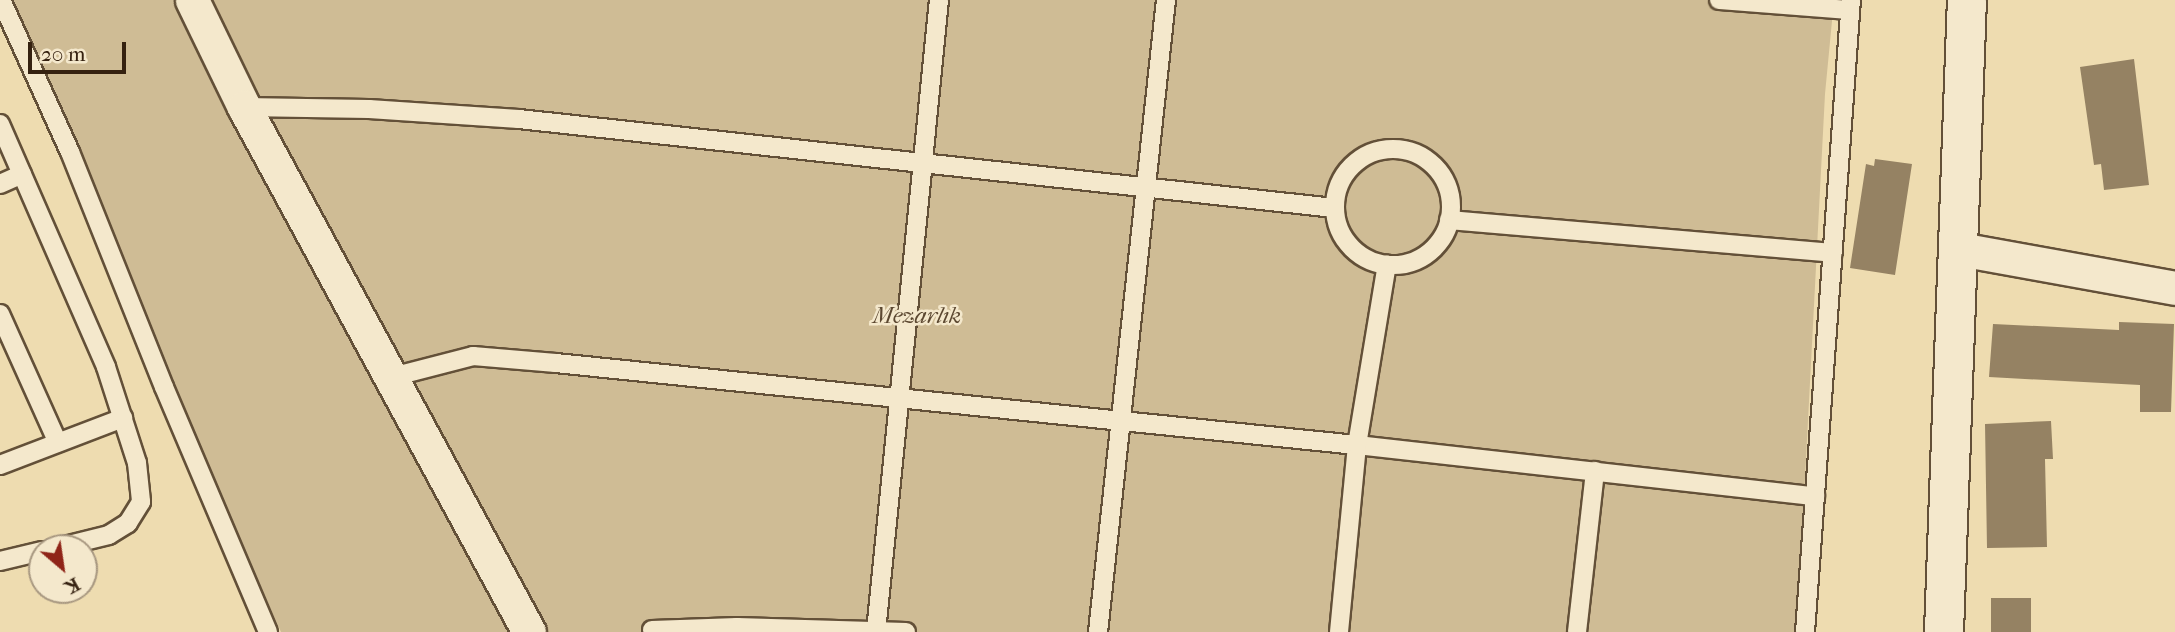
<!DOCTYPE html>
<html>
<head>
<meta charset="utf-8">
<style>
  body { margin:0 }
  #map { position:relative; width:2175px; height:632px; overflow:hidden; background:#eedcb0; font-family:"IM FELL French Canon",serif }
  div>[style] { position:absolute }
  .green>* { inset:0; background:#cfbc95 }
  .building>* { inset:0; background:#958263; transform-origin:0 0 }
  .roads { filter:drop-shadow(2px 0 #635038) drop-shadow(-2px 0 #635038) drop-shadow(0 2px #635038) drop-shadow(0 -2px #635038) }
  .lane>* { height:18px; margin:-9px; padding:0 9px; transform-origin:9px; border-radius:9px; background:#f4e8cc }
  .lane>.ring { margin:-9px; padding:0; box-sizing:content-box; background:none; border:18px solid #f4e8cc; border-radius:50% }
  .street>* { height:33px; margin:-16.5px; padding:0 16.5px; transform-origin:16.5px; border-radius:16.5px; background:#f4e8cc }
  .secondary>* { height:38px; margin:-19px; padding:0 19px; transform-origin:19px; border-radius:19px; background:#f4e8cc }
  span { translate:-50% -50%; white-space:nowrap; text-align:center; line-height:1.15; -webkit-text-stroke:5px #f4e8cc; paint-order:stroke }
  .park-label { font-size:23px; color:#5c4831; font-style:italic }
  .north { position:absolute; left:28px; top:534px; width:70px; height:70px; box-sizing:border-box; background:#f4e8cc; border:2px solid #a89881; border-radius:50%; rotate:151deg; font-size:19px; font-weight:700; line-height:28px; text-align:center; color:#352110 }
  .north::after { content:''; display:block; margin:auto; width:24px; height:32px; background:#8f2418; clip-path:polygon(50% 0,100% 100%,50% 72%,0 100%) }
  .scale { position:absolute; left:28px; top:42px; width:98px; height:32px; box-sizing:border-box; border:4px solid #352110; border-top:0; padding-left:9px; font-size:21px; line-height:24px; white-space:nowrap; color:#352110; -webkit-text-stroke:5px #f4e8cc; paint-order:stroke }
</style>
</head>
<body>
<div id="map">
  <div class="green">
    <div style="clip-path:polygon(0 0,1834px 0,1825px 94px,1797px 632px,281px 632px)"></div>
  </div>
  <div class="building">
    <div style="clip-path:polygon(2134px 59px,2149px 185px,2104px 190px,2101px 164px,2094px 165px,2080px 67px)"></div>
    <div style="clip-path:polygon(1875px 159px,1912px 164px,1895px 275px,1850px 268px,1866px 164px,1874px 166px)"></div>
    <div style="clip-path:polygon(2119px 322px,2174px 324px,2171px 412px,2140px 412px,2140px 385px,1989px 377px,1993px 324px,2119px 330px)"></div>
    <div style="clip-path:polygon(2051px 421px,2053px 459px,2045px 459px,2047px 547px,1987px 548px,1985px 424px)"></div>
    <div style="left:2031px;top:598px;width:34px;height:40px;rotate:90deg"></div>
  </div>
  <div class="roads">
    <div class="lane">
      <div style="left:1px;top:0;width:167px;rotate:65.6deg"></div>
      <div style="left:70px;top:152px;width:253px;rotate:68.2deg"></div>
      <div style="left:164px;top:387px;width:266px;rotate:67deg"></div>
      <div style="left:1719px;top:0;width:131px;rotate:4.4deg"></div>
      <div style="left:244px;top:107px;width:125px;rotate:0.9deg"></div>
      <div style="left:369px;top:109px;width:150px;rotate:3.8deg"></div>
      <div style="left:519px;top:119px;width:820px;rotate:6.23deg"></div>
      <div style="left:0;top:124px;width:265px;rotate:66.4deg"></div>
      <div style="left:106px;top:367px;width:101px;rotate:72.1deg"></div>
      <div style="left:137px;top:463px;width:39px;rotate:84deg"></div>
      <div style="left:141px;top:502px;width:25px;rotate:122deg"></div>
      <div style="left:128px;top:523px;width:22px;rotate:148deg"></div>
      <div style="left:109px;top:535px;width:55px;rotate:166.2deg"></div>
      <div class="ring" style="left:1335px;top:149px;width:98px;height:98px"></div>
      <div style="left:0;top:184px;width:24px;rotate:-24deg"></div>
      <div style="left:1449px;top:220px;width:385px;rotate:4.9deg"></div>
      <div style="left:0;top:314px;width:141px;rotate:65.8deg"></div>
      <div style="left:392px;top:377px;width:84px;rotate:-14.5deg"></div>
      <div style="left:473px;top:356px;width:83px;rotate:4.8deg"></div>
      <div style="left:556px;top:363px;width:805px;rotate:5.85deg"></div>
      <div style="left:1357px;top:445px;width:461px;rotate:6.4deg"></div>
      <div style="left:0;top:465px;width:132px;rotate:-20.9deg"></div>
      <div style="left:0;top:561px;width:43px;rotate:-13.4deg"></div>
      <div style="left:652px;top:630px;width:85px;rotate:-2deg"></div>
      <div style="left:737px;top:627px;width:169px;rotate:1.7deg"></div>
      <div style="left:876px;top:632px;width:635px;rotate:-84.31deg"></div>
      <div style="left:1098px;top:632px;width:636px;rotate:-83.86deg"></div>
      <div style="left:1339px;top:632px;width:188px;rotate:-84.5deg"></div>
      <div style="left:1357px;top:445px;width:183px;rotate:-80.6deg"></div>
      <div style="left:1577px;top:632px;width:162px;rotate:-83.6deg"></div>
      <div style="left:1805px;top:632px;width:634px;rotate:-85.84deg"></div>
    </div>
    <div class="street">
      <div style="left:192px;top:0;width:119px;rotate:64.1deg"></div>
      <div style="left:244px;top:107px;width:597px;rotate:61.5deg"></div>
      <div style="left:1959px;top:249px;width:219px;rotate:10.2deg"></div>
    </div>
    <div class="secondary">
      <div style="left:1944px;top:632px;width:632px;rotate:-87.92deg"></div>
    </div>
  </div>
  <div class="park-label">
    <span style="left:917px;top:316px">Mezarlık</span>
  </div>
  <div class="north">K</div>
  <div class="scale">20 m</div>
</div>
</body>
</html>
